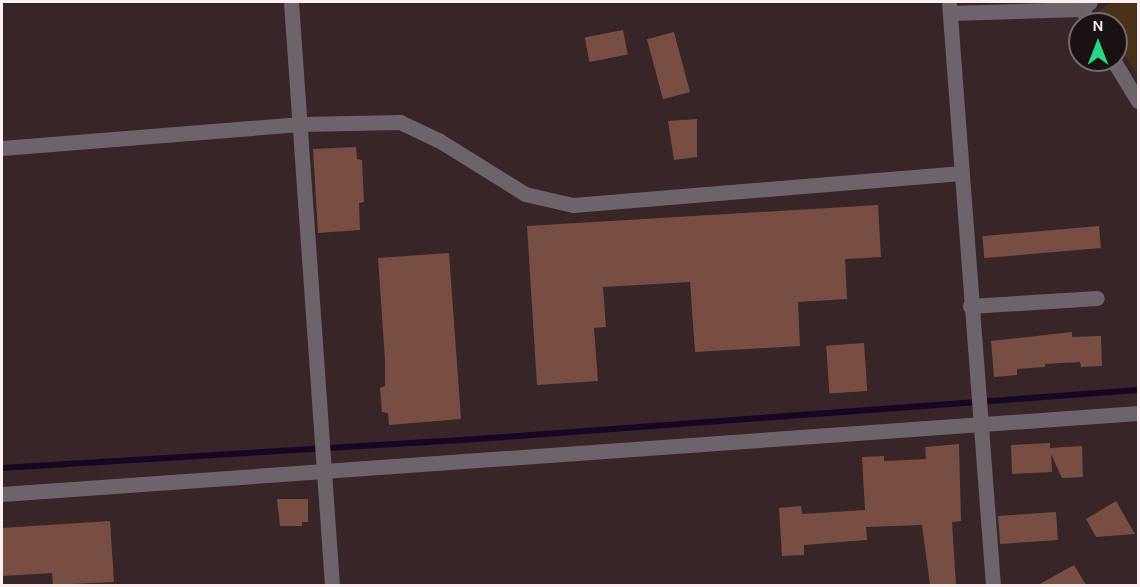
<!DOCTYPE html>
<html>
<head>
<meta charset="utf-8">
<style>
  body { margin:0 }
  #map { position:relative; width:1140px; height:587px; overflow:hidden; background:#372528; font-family:Karla,sans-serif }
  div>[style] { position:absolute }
  .green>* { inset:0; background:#493117 }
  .stream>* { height:6px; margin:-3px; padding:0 3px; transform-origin:3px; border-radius:3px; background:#170623 }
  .building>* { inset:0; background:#784e42; transform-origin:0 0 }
  .minor>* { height:15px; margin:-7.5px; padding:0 7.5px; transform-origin:7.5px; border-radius:7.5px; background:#6c646a }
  span { translate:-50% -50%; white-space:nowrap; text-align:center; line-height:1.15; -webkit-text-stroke:4.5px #191112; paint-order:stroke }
  .frame { position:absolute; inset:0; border:3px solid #fceff1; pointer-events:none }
  .north { position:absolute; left:1068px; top:12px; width:60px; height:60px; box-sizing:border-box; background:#191112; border:2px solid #746a6b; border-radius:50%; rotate:0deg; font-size:16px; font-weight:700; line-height:24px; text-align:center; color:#fceff1 }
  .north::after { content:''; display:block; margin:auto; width:21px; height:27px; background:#2ad884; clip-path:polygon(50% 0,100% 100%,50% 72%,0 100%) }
</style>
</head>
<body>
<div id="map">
  <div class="green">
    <div style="clip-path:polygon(1111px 2px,1138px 2px,1138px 76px,1116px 40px,1116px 24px,1106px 24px,1098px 12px)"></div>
  </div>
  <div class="stream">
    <div style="left:2px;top:468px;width:476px;rotate:-3.5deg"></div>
    <div style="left:477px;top:439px;width:663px;rotate:-4.24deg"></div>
  </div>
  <div class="building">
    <div style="left:623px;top:30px;width:25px;height:39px;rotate:79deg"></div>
    <div style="left:674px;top:32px;width:62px;height:28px;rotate:75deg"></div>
    <div style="clip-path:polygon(697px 119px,697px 157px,674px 160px,668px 121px)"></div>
    <div style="clip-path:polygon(356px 147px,357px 159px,362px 160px,364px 202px,359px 203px,360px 230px,318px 233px,313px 149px)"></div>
    <div style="clip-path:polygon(878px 205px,881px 257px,845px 259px,847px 299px,798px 302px,800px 346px,695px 352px,690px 282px,603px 287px,606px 327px,594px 328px,598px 381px,537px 385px,527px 226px)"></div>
    <div style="left:1099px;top:226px;width:22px;height:117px;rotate:85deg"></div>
    <div style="clip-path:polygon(449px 253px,461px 419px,389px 425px,388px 413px,382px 412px,380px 388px,385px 386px,385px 360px,378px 258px)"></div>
    <div style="clip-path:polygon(1072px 332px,1072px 337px,1101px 336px,1102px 366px,1081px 367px,1080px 362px,1045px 364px,1045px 367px,1017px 369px,1017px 375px,994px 377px,991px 341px)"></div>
    <div style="left:864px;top:343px;width:48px;height:38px;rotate:86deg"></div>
    <div style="clip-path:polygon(1050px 443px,1050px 448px,1082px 446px,1083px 477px,1062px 478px,1051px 454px,1052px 472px,1012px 474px,1011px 445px)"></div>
    <div style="clip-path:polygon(959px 444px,961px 521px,952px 522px,956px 585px,930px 585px,922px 525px,866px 527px,867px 540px,804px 545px,804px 555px,782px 556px,779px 508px,801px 506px,802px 514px,865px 510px,862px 457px,884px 456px,884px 461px,926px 459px,925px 447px)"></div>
    <div style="clip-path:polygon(277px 499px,308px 499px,308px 522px,302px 522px,302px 526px,280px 526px)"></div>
    <div style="clip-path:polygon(1116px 501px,1135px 534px,1096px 537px,1086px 519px)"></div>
    <div style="left:1056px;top:512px;width:28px;height:58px;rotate:86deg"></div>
    <div style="clip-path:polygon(110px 521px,114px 582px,53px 585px,52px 573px,2px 576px,2px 528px)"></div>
    <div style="clip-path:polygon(1074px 565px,1086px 585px,1038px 585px)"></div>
  </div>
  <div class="minor">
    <div style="left:291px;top:2px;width:585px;rotate:85.98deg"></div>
    <div style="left:949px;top:2px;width:586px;rotate:85.69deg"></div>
    <div style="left:1081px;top:9px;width:18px;rotate:56deg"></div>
    <div style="left:950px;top:13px;width:131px;rotate:-1.7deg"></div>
    <div style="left:1081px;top:9px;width:11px;rotate:-38deg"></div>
    <div style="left:1113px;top:60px;width:48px;rotate:58.6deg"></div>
    <div style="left:2px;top:148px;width:301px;rotate:-4.6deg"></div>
    <div style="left:302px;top:124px;width:98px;rotate:-1.2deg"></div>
    <div style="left:400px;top:122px;width:44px;rotate:25.4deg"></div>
    <div style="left:440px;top:141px;width:100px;rotate:31.9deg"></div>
    <div style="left:525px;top:194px;width:49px;rotate:12.9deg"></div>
    <div style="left:573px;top:205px;width:387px;rotate:-4.7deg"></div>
    <div style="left:970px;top:306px;width:127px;rotate:-3.6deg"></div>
    <div style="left:2px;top:494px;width:1139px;rotate:-4.08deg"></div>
  </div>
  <div class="frame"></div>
  <div class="north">N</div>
</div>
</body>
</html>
